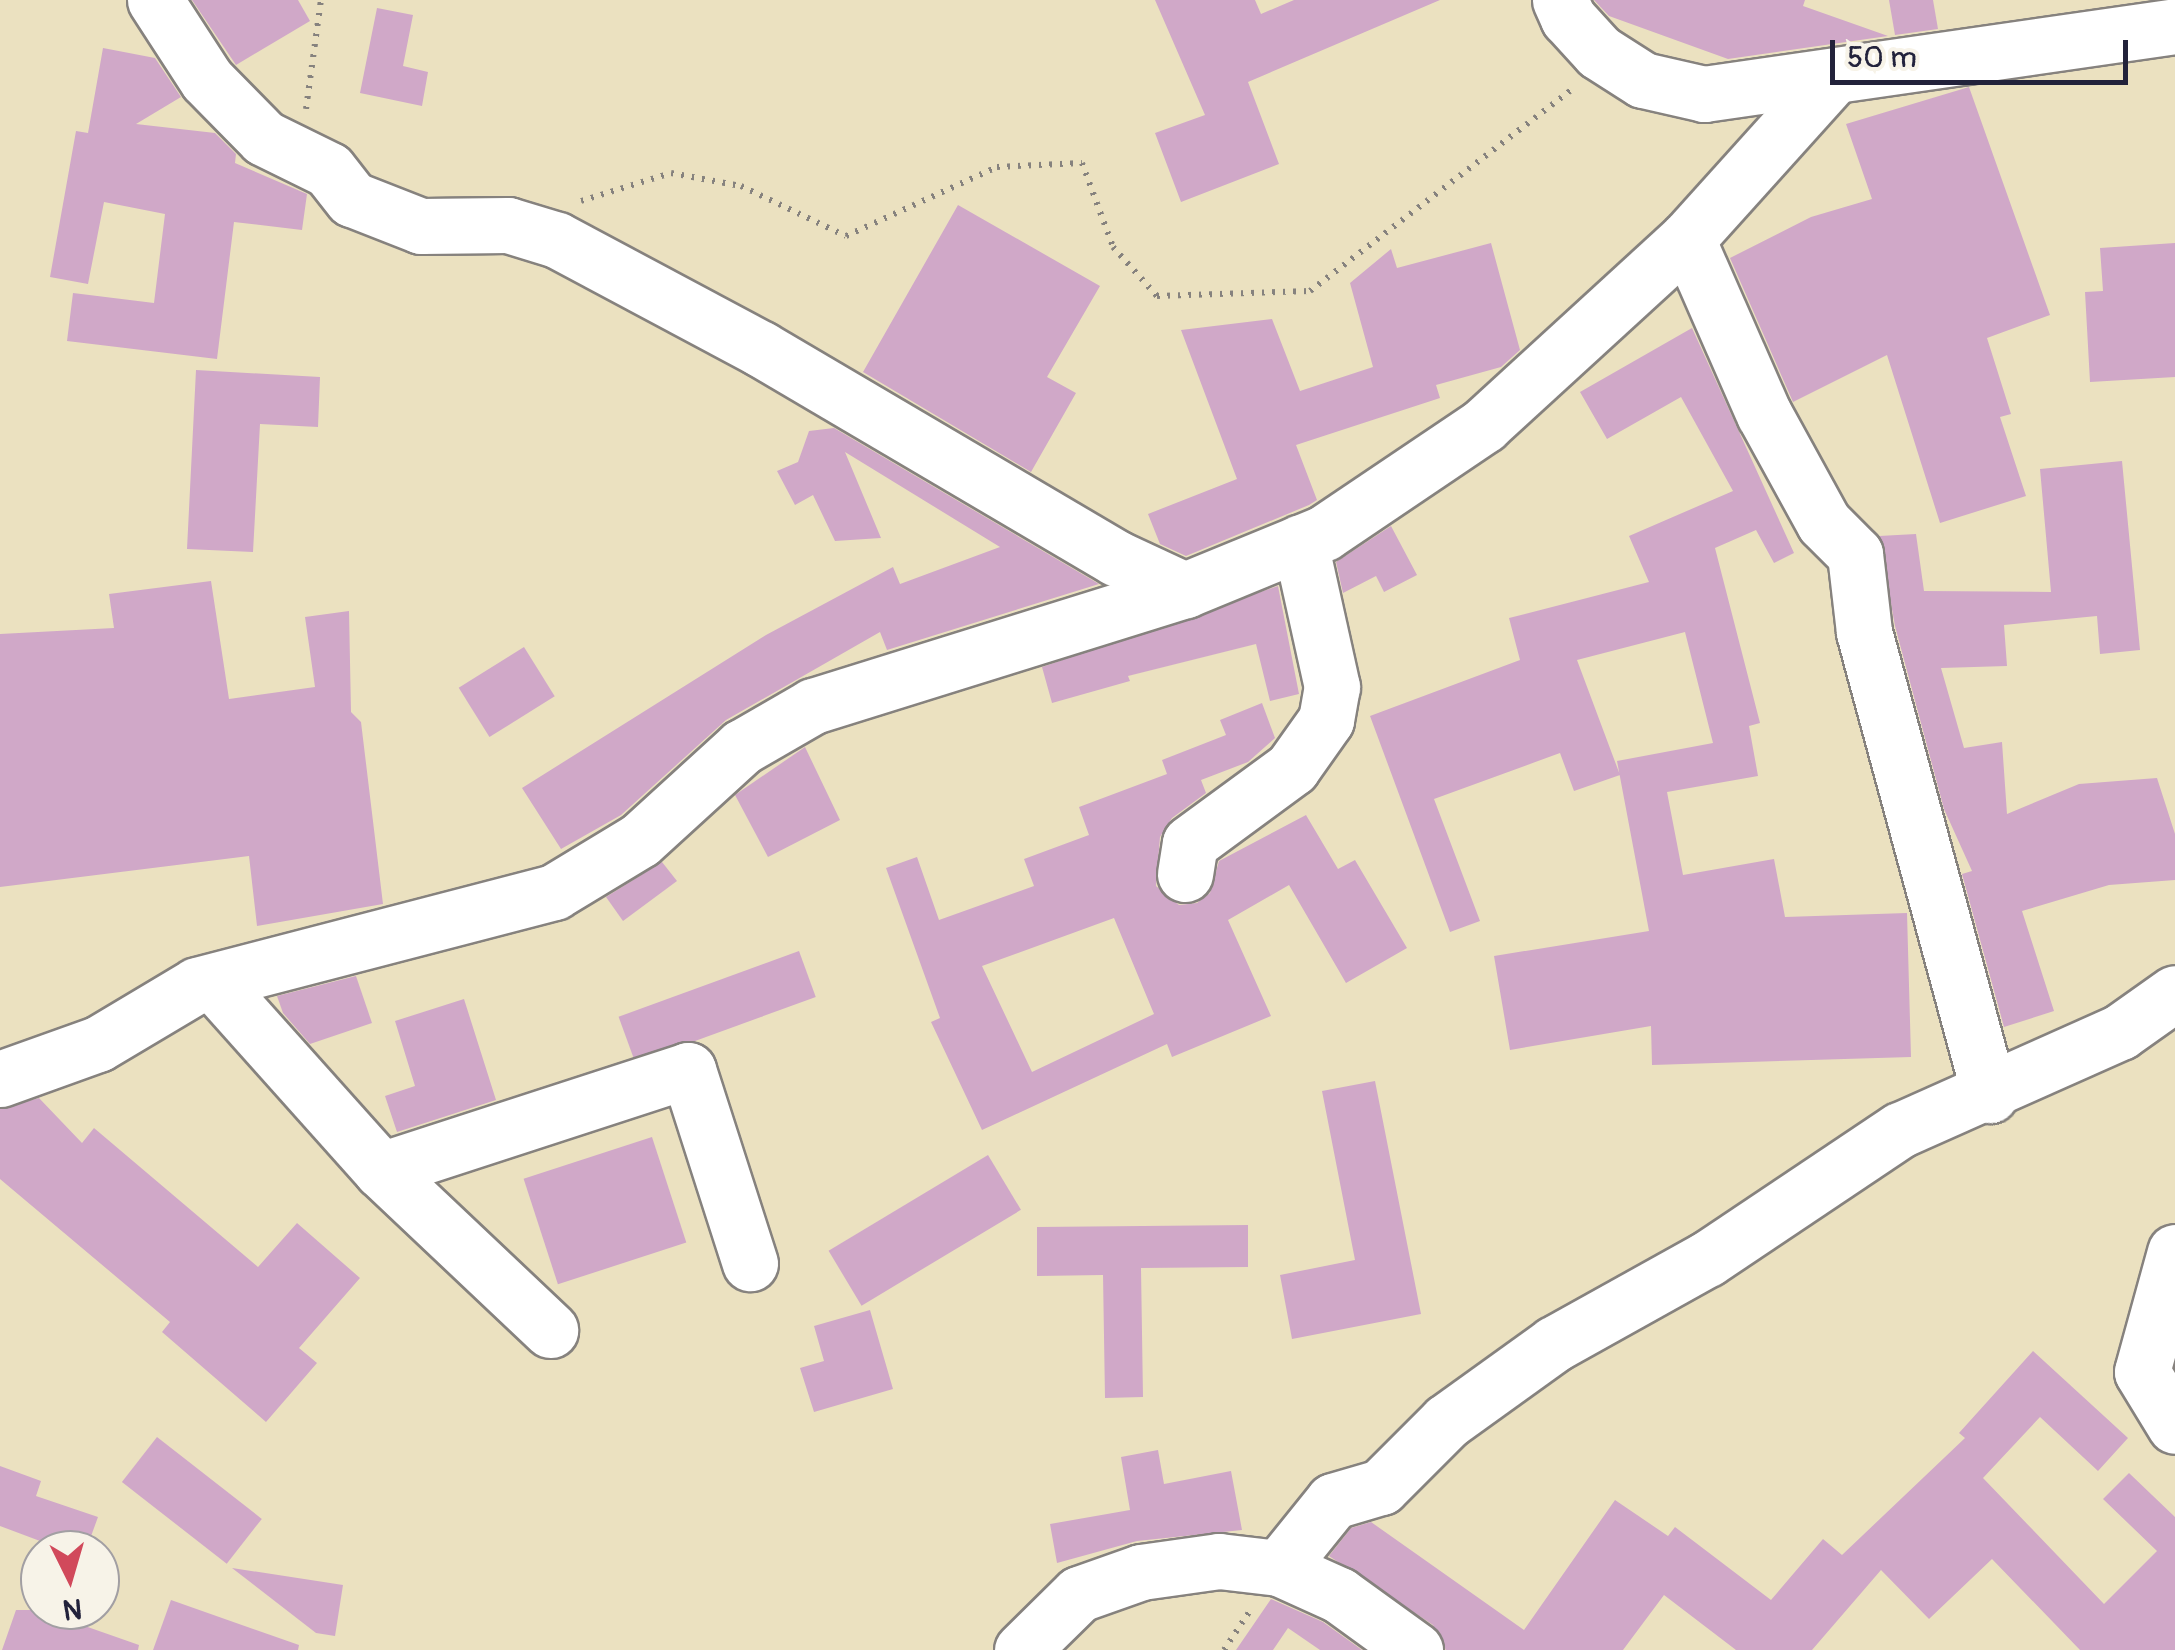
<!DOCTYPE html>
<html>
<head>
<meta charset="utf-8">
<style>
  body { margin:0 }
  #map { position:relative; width:2175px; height:1650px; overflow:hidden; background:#ebe1c0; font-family:Pangolin,sans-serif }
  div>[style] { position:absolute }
  .building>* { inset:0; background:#d0a8c8; transform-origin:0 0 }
  .path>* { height:6px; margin-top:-3px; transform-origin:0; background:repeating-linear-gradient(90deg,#86827e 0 2.5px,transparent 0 10.5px) }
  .roads { filter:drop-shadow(2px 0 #86827e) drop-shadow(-2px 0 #86827e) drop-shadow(0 2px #86827e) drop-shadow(0 -2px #86827e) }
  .minor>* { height:55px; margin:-27.5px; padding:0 27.5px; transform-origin:27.5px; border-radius:27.5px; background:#fff }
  span { translate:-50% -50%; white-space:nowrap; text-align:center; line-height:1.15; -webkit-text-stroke:8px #f7f3e8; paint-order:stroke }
  .north { position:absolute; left:20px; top:1530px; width:100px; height:100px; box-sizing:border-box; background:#f7f3e8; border:2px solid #a29fa3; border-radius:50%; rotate:175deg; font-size:28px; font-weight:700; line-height:40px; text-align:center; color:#22223b }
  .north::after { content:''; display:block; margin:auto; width:35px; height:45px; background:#d1495b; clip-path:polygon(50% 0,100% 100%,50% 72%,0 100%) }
  .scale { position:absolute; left:1830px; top:40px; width:298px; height:45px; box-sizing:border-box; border:5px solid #22223b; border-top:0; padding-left:12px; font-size:30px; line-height:35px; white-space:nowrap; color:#22223b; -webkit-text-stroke:8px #f7f3e8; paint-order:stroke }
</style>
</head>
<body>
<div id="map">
  <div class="building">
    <div style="clip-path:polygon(192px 0,298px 0,310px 21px,236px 65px)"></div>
    <div style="clip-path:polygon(1155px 0,1255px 0,1261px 14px,1294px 0,1440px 0,1248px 82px,1279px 164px,1181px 202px,1155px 133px,1205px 115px)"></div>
    <div style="clip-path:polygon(1594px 0,1805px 0,1803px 6px,1888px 36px,1728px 59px,1609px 16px)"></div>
    <div style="clip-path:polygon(1889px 0,1933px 0,1938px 29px,1895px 35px)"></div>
    <div style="clip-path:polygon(377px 8px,413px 15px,403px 66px,428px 72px,422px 106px,360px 93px)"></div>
    <div style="clip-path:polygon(103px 48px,155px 58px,181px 97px,136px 124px,215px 133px,236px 154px,235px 163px,307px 194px,302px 230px,234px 222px,217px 359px,67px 341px,73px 293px,154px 303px,165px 214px,104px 202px,88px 284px,50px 277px,76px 131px,88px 133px)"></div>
    <div style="clip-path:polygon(1969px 87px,2050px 315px,1987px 338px,2011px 414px,2000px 417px,2026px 496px,1940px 523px,1887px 355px,1793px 402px,1730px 258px,1811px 217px,1872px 199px,1846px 124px)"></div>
    <div style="clip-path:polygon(958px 205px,1100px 286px,1047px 377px,1076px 393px,1031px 472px,863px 372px)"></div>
    <div style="clip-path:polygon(1491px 243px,1520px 350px,1501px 367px,1436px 385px,1440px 398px,1296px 445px,1317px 500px,1309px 505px,1186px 556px,1160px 544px,1148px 514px,1237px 479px,1181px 330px,1272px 319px,1300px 391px,1373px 367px,1350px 283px,1391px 249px,1397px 268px)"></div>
    <div style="clip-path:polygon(2175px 243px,2175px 377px,2090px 382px,2085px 292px,2103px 291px,2100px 248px)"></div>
    <div style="clip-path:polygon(1692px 328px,1794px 553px,1774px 563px,1756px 530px,1715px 548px,1760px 723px,1749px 726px,1758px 776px,1667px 792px,1683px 875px,1774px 859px,1785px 917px,1907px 913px,1911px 1057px,1652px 1065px,1651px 1026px,1510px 1050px,1494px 956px,1649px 931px,1617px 761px,1713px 743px,1685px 632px,1577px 660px,1620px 775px,1574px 791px,1560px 753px,1434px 799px,1480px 921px,1450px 932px,1370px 716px,1520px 660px,1509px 618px,1649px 582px,1629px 536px,1733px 491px,1681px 397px,1607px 439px,1580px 392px)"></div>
    <div style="clip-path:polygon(196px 370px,320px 377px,318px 427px,260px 424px,253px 552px,187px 549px)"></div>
    <div style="clip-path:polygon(834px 428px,1099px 584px,887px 650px,880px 632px,726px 720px,621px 815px,561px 849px,522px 788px,766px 635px,893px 567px,900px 584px,1000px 547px,845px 452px,881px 538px,835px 541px,813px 495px,795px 505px,777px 471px,798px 462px,809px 431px)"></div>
    <div style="clip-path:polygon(2122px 461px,2140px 650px,2100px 654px,2097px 616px,2004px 625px,2007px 666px,1941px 668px,1964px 748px,2002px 742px,2007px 814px,2079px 784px,2157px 778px,2175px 834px,2175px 880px,2109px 885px,2022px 911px,2054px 1011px,2004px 1027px,1962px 874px,1972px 871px,1944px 809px,1895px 626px,1879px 536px,1916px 534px,1924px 591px,2051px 592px,2040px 469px)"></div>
    <div style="clip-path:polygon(1391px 526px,1417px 575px,1384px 592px,1376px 576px,1343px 593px,1336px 562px)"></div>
    <div style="clip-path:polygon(211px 581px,229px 699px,315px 687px,305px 617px,349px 611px,351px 712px,361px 722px,383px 904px,257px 926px,249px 856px,0 887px,0 634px,114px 628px,109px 594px)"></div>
    <div style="clip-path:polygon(1278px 586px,1299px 694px,1270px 701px,1256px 644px,1128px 676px,1130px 681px,1052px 703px,1042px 667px)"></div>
    <div style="left:524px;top:647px;width:58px;height:77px;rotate:58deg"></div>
    <div style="clip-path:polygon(evenodd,1262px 703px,1275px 738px,1248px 762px,1201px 780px,1206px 793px,1172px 818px,1160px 837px,1156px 886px,1179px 905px,1197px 903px,1210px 893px,1219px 861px,1306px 815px,1338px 869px,1355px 860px,1407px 948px,1346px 983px,1289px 885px,1228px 920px,1271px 1016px,1172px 1057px,1167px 1044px,982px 1130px,931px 1022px,940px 1018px,886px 868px,917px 857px,939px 920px,1034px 886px,1024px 859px,1089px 835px,1079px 807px,1167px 774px,1162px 760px,1226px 735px,1220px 720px,1262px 703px,1114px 918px,1154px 1014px,1032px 1072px,982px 966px,1114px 918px)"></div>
    <div style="clip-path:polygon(805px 747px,840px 820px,768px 857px,735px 795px)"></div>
    <div style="clip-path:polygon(662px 862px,677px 881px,623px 921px,606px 897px)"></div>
    <div style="left:799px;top:951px;width:49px;height:192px;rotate:70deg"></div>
    <div style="clip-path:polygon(356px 976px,372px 1023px,310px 1044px,283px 1013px,277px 996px)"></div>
    <div style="clip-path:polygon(464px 999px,496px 1100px,397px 1132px,385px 1096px,415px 1086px,395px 1021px)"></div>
    <div style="clip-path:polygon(1375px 1081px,1421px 1314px,1292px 1339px,1280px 1275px,1355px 1260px,1322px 1091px)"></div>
    <div style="clip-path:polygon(39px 1098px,82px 1143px,94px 1128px,258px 1267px,297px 1223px,360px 1278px,299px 1348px,317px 1363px,266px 1422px,162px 1332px,170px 1322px,0 1179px,0 1109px)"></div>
    <div style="left:652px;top:1137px;width:111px;height:135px;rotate:72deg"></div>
    <div style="left:988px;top:1155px;width:64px;height:186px;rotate:59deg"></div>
    <div style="clip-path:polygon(1248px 1225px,1248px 1267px,1141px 1268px,1143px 1397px,1105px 1398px,1103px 1275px,1037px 1276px,1037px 1227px)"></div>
    <div style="clip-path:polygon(870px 1310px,893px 1389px,814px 1412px,800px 1368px,824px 1361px,814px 1326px)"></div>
    <div style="clip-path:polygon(2033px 1351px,2128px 1438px,2098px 1471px,2040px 1417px,1983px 1478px,2104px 1604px,2157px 1551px,2103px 1499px,2129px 1473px,2175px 1517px,2175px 1650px,2080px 1650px,1992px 1559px,1929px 1619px,1881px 1570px,1812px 1650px,1736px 1650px,1664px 1595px,1623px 1650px,1446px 1650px,1433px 1625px,1329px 1556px,1351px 1528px,1371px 1522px,1524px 1630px,1615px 1500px,1668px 1536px,1675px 1527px,1771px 1600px,1823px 1539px,1842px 1555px,1965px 1438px,1959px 1433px)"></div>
    <div style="left:157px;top:1437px;width:133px;height:57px;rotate:38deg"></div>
    <div style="clip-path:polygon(1158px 1450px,1164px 1484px,1231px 1471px,1242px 1530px,1137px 1541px,1057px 1563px,1050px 1524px,1130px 1510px,1121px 1457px)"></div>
    <div style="clip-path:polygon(0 1466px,41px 1481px,36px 1496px,98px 1517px,86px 1550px,37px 1550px,40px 1541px,0 1526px)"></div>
    <div style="clip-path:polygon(232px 1568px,343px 1585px,335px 1636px,316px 1633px)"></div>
    <div style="clip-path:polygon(1271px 1599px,1323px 1622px,1362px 1650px,1320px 1650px,1288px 1628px,1273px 1650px,1236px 1650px)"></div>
    <div style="clip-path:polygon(171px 1600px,299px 1645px,298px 1650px,153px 1650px)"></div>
    <div style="clip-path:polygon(16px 1610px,65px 1610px,62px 1618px,139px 1645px,138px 1650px,2px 1650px)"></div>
  </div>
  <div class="path">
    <div style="left:306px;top:109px;width:110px;rotate:-82.2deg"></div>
    <div style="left:581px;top:201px;width:94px;rotate:-17.3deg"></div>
    <div style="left:671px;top:173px;width:71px;rotate:10.5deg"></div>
    <div style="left:741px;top:186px;width:116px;rotate:25.5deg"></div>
    <div style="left:846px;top:236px;width:166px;rotate:-24.6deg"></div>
    <div style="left:997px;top:167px;width:85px;rotate:-2.7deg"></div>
    <div style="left:1082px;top:163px;width:90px;rotate:69.7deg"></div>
    <div style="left:1113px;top:247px;width:66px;rotate:48.1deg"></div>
    <div style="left:1157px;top:296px;width:153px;rotate:-1.9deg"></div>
    <div style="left:1310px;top:291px;width:329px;rotate:-37.6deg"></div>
    <div style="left:1224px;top:1650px;width:49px;rotate:-56.6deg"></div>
  </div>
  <div class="roads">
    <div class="minor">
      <div style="left:155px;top:0;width:95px;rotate:57deg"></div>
      <div style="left:207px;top:80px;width:81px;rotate:45.5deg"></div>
      <div style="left:264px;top:138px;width:72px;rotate:26.2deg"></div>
      <div style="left:329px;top:170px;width:37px;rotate:52deg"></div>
      <div style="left:352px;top:199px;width:74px;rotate:21.4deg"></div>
      <div style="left:421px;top:226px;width:87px;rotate:-0.7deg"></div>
      <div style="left:508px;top:225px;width:51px;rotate:17deg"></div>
      <div style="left:557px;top:240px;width:231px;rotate:28.1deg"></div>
      <div style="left:761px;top:349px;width:412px;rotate:30.5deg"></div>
      <div style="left:1116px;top:558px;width:76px;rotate:24.9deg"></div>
      <div style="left:1560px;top:0;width:20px;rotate:66deg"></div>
      <div style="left:1568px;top:18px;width:46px;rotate:47.6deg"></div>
      <div style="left:1599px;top:52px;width:52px;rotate:32.5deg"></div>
      <div style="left:1643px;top:80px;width:63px;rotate:12.9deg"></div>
      <div style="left:1704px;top:94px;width:476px;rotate:-8.2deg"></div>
      <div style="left:1687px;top:239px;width:191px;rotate:66.3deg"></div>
      <div style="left:1764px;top:414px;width:124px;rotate:61.2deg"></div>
      <div style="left:1824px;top:523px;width:44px;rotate:45deg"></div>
      <div style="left:1855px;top:554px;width:79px;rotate:83.4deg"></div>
      <div style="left:1864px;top:632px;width:480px;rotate:74.8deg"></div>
      <div style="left:1185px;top:874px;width:31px;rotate:-81deg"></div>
      <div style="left:1190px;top:843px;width:127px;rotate:-36.3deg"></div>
      <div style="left:1292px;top:768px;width:59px;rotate:-54.7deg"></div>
      <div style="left:1326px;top:720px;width:34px;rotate:-80deg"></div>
      <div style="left:1332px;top:687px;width:148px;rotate:-102.5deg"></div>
      <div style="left:213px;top:982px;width:252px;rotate:48.2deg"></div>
      <div style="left:381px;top:1170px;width:233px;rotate:43.4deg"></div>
      <div style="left:0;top:1079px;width:104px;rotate:-19.7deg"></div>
      <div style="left:98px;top:1044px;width:115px;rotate:-30.8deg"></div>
      <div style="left:197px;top:985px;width:369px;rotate:-14.6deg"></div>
      <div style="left:554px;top:892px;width:100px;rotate:-31.2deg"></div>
      <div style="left:640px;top:840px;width:138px;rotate:-42.4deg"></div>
      <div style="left:742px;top:747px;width:82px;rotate:-30deg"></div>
      <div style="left:813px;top:706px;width:390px;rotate:-17.3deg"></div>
      <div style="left:1185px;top:590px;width:150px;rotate:-22.3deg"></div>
      <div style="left:1324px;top:533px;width:193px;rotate:-34deg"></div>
      <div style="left:1484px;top:425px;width:275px;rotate:-42.5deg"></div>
      <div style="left:1687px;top:239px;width:219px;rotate:-48deg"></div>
      <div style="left:381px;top:1170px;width:323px;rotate:-18deg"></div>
      <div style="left:688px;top:1070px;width:203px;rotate:72.2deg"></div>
      <div style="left:2175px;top:1252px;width:124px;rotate:105.4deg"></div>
      <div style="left:2142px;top:1372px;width:63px;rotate:58.6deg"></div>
      <div style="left:1279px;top:1568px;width:86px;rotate:-51.1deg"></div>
      <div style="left:1333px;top:1501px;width:50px;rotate:-16.3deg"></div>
      <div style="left:1381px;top:1487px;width:93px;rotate:-45deg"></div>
      <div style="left:1447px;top:1421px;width:132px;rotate:-35.7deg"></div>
      <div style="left:1554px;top:1344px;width:175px;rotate:-29.1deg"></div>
      <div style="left:1707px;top:1259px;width:232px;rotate:-33.8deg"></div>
      <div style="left:1900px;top:1130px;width:241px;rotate:-24deg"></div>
      <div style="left:2120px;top:1032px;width:67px;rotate:-35.3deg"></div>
      <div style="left:1022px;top:1650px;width:80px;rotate:-44.5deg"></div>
      <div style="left:1079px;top:1594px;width:66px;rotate:-19.5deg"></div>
      <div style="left:1141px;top:1572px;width:79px;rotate:-8deg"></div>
      <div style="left:1219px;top:1561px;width:60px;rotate:6.7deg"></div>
      <div style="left:1279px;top:1568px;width:66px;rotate:24.2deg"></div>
      <div style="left:1339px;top:1595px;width:94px;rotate:35.9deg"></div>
    </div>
  </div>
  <div class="north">N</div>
  <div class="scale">50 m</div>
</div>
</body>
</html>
